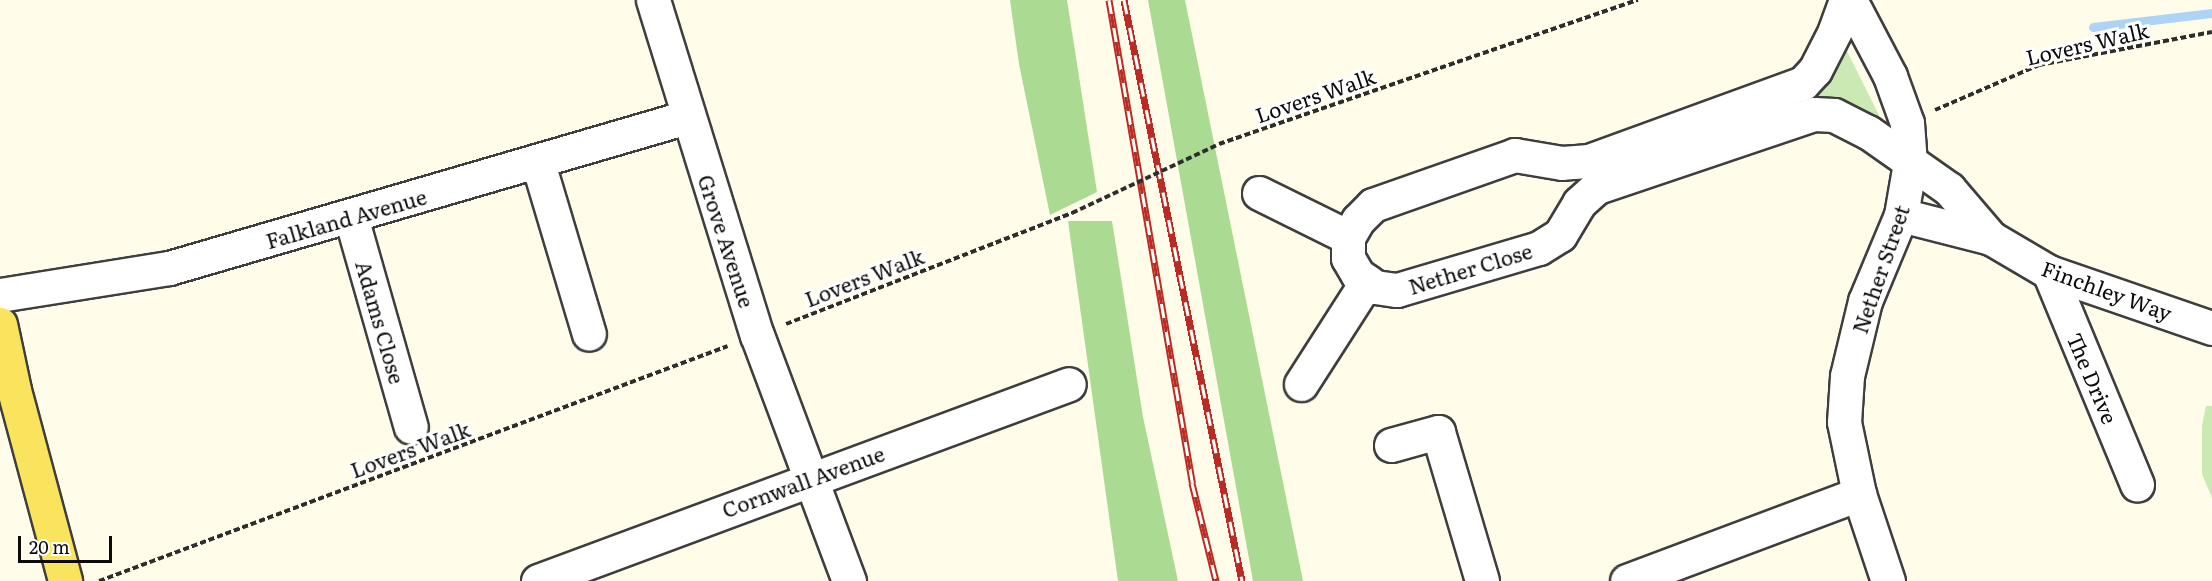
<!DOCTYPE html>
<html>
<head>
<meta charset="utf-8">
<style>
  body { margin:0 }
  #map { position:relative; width:2212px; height:581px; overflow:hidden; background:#fffde9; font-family:Literata,serif }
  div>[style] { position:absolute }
  .green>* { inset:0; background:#cae9b3 }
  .forest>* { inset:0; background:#abda92 }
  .stream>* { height:9px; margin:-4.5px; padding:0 4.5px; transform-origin:4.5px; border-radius:4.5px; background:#add4f6 }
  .path>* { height:4px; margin-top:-2px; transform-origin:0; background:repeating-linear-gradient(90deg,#2d2d2d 0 6px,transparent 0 9px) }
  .roads { filter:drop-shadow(2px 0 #3e3e3e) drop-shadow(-2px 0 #3e3e3e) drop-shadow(0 2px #3e3e3e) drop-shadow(0 -2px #3e3e3e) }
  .minor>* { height:33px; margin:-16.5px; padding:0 16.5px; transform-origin:16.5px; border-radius:16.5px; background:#fff }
  .major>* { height:33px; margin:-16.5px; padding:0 16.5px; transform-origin:16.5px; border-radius:16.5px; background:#fae45e }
  .rail>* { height:7px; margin-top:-3.5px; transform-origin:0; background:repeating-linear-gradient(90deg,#fff 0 14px,#bb2b23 0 28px); box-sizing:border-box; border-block:2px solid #bb2b23 }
  .path-bridge>* { height:4px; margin-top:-2px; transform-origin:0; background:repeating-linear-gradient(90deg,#2d2d2d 0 6px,transparent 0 9px) }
  span { translate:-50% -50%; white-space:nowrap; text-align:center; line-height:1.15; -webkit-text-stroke:6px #fff; paint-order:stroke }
  .street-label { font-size:21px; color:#0b0b0b }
  .scale { position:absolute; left:18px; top:536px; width:94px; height:27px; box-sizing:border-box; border:3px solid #0b0b0b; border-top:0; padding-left:8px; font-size:18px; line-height:21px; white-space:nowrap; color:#0b0b0b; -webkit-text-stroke:4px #fff; paint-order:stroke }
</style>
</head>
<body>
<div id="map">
  <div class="green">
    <div style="clip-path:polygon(1845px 47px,1879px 115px,1876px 120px,1811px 102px,1808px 97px)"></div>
    <div style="clip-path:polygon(2206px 406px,2212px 406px,2212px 498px,2202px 474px,2202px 426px)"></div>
  </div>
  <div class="forest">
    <div style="clip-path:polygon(1010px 0,1067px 0,1097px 192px,1050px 215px,1019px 64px)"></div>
    <div style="clip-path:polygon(1148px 0,1185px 0,1303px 581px,1253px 581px)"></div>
    <div style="clip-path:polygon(1068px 221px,1112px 221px,1143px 417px,1178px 581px,1118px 581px)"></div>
  </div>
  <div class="stream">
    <div style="left:2093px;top:27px;width:120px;rotate:-6.7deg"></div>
  </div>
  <div class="path">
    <div style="left:1935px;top:110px;width:113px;rotate:-23.4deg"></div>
    <div style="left:2039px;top:65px;width:176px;rotate:-10.8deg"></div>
    <div style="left:1219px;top:144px;width:443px;rotate:-19deg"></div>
    <div style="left:786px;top:324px;width:307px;rotate:-21.2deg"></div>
    <div style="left:99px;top:581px;width:671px;rotate:-20.49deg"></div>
  </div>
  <div class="roads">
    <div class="minor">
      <div style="left:653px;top:0;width:351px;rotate:72.8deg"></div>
      <div style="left:757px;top:335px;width:263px;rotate:69.5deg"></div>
      <div style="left:1846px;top:0;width:33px;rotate:110deg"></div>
      <div style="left:1835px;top:31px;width:44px;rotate:117.1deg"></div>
      <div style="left:1815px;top:70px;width:18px;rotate:133deg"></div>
      <div style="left:1803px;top:83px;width:228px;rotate:160deg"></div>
      <div style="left:1589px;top:161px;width:27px;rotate:176deg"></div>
      <div style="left:1562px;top:163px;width:48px;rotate:-170.3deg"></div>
      <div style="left:1515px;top:155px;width:151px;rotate:160.6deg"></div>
      <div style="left:1373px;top:205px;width:21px;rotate:135deg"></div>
      <div style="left:1358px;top:220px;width:20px;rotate:120deg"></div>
      <div style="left:1348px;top:237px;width:21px;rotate:90deg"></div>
      <div style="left:1348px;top:258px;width:20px;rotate:60deg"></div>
      <div style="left:1358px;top:275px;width:21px;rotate:35deg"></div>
      <div style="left:1375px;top:287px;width:22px;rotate:8deg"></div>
      <div style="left:1397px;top:290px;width:148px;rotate:-16.5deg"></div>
      <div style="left:1539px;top:248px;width:25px;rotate:-32deg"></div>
      <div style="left:1560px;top:235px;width:37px;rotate:-59deg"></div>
      <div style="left:1579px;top:203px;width:24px;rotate:-42deg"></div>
      <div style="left:1597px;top:187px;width:229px;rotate:-18.6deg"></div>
      <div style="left:1814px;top:114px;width:20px;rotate:3deg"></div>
      <div style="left:1834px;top:115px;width:38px;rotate:27deg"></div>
      <div style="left:1868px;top:132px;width:99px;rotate:35.1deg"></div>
      <div style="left:1949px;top:189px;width:65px;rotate:49.4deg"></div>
      <div style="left:1850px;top:0;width:86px;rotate:62.2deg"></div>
      <div style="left:1890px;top:76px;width:50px;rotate:70.1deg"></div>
      <div style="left:1907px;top:123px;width:40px;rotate:85.7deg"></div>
      <div style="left:1910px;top:163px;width:53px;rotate:99.8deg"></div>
      <div style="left:1901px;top:215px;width:93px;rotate:112.7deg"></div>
      <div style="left:1865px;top:301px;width:77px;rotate:103.5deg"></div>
      <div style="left:1847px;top:376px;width:46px;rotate:93.7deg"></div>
      <div style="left:1844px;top:422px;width:74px;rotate:78.2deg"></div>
      <div style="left:1859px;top:494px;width:92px;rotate:71.6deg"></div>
      <div style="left:538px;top:163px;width:178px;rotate:73.4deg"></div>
      <div style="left:1259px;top:193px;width:99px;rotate:26.3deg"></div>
      <div style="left:1901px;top:215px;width:93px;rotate:14.3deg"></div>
      <div style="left:1991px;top:238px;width:67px;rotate:30.4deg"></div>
      <div style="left:2049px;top:272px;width:172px;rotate:19deg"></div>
      <div style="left:351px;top:217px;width:218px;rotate:74.1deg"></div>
      <div style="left:2049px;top:272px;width:230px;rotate:67.5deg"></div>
      <div style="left:0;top:295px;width:171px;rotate:-9.1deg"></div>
      <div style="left:169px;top:268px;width:540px;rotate:-16.25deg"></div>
      <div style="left:1301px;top:384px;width:122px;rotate:-57.3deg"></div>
      <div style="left:1391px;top:445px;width:49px;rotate:-15.5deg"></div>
      <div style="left:1438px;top:432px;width:155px;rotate:73.5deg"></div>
      <div style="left:538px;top:581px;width:566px;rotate:-20.35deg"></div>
      <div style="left:1627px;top:581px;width:248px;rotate:-20.6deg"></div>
    </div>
    <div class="major">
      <div style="left:0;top:324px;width:67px;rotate:78deg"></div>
      <div style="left:14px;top:390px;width:198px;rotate:75deg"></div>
    </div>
  </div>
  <div class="rail">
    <div style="left:1109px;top:0;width:490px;rotate:80.2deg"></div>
    <div style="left:1192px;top:483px;width:101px;rotate:76.2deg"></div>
    <div style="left:1124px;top:0;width:593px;rotate:78.52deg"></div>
  </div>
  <div class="path-bridge">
    <div style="left:1072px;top:213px;width:162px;rotate:-25.1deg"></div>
  </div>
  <div class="street-label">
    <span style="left:2087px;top:43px;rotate:-13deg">Lovers Walk</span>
    <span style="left:1315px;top:95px;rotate:-19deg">Lovers Walk</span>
    <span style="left:346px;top:218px;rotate:-16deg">Falkland Avenue</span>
    <span style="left:727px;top:241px;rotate:72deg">Grove Avenue</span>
    <span style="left:1470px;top:268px;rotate:-17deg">Nether Close</span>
    <span style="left:1880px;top:269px;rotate:-71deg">Nether Street</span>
    <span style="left:864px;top:277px;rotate:-21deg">Lovers Walk</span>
    <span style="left:2107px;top:290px;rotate:20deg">Finchley Way</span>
    <span style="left:381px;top:322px;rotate:74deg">Adams Close</span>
    <span style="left:2093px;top:378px;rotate:67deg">The Drive</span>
    <span style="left:410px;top:449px;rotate:-20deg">Lovers Walk</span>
    <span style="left:803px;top:481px;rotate:-20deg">Cornwall Avenue</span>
  </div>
  <div class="scale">20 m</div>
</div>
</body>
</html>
